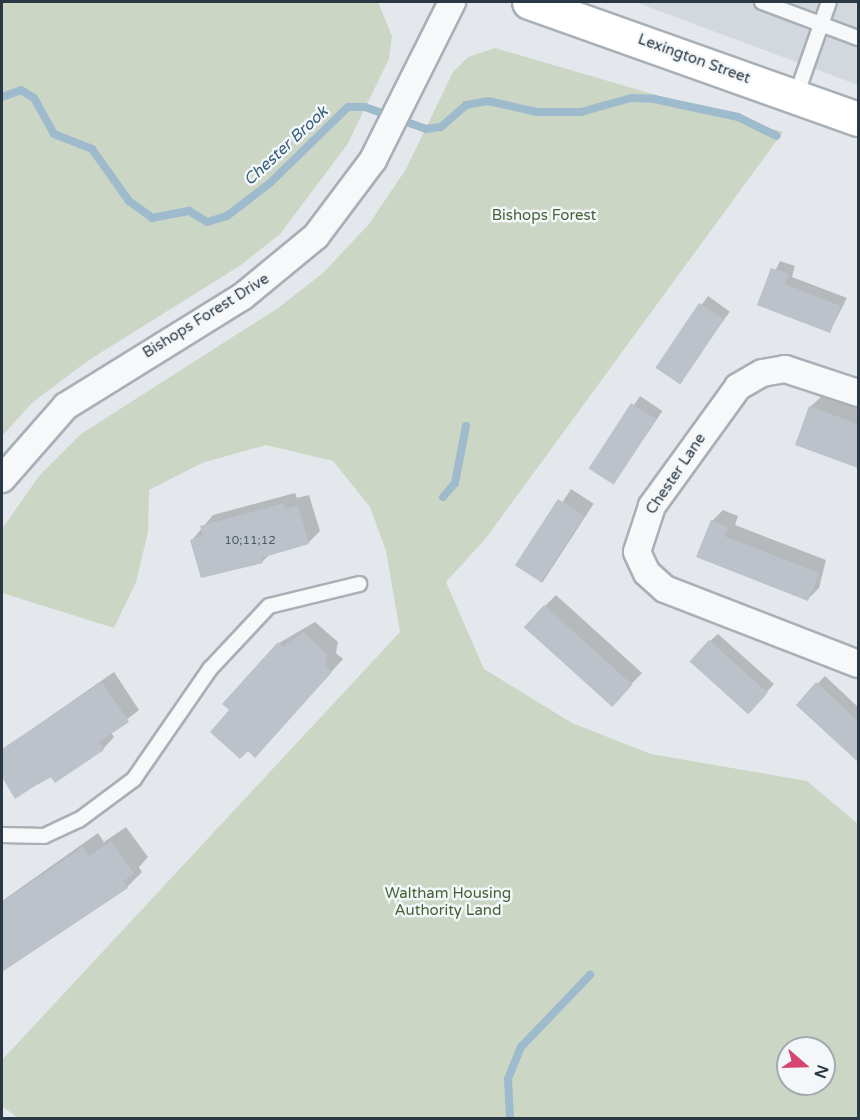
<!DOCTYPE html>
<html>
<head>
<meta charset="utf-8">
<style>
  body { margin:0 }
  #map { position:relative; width:860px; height:1120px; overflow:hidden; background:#e4e8ec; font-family:"Varela Round",sans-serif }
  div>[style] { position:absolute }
  .built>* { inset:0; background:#d2d8de }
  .green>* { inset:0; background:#ccd6c5 }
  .shadow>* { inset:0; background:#0003; transform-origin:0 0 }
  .stream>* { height:8px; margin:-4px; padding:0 4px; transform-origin:4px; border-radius:4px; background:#9ebbcd }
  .building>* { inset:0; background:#bbc2ca; transform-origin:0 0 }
  .roads { filter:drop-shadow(2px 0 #a8b0b7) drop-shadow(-2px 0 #a8b0b7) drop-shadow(0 2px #a8b0b7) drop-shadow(0 -2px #a8b0b7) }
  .service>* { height:14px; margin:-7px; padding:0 7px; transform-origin:7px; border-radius:7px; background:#f7f8fa }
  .minor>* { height:26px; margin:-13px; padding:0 13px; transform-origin:13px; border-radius:13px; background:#f7f8fa }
  .primary>* { height:33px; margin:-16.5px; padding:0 16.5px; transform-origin:16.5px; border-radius:16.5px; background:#fff }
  span { translate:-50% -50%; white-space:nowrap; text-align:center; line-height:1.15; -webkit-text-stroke:5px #f4f7f9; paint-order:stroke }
  .number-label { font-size:12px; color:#4e5a66 }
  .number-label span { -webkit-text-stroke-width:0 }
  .street-label { font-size:15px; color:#2a3845 }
  .park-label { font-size:15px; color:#456237 }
  .water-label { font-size:16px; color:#335d7b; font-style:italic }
  .frame { position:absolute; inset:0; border:3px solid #2a3845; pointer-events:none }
  .north { position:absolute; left:776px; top:1036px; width:60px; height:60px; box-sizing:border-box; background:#f4f7f9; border:2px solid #a3abb1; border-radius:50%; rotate:110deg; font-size:16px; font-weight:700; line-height:24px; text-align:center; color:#2a3845 }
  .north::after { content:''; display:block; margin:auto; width:21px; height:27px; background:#d4466f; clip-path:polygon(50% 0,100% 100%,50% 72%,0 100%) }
</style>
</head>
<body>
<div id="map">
  <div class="built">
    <div style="clip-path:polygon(635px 2px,858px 2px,858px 85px)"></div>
  </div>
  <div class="green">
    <div style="clip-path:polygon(2px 2px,378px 2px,392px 36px,389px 59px,347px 145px,280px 234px,241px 265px,89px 360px,33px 402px,2px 436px)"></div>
    <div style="clip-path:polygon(evenodd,495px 48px,783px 132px,486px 538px,446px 582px,484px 669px,572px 723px,651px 754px,807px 781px,858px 824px,858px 1118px,18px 1118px,2px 1106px,2px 1060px,400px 632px,386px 551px,370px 507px,333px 461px,266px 445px,202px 463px,149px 490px,148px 532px,136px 582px,114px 628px,2px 593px,2px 529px,39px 476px,81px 434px,278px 308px,323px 273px,369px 224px,406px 169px,453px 72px,468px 57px,495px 48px,788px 1048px,824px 1048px,824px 1084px,788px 1084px,788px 1048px)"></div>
  </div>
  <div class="shadow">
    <div style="clip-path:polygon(780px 261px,795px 266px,792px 277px,847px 298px,830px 331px,759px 304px)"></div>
    <div style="left:708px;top:296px;width:27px;height:87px;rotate:36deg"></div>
    <div style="left:640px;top:396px;width:27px;height:87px;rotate:34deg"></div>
    <div style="clip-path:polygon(822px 396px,858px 409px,858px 466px,797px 444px,810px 407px)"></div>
    <div style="left:571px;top:489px;width:27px;height:94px;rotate:33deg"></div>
    <div style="clip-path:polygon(295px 493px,297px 498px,309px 495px,320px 531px,308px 543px,270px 554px,262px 562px,192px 540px,213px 515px)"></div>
    <div style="clip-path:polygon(723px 510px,738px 516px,735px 525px,826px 560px,819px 588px,808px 599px,698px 557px,712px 521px)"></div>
    <div style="clip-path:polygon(556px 595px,642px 673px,623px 693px,545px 606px)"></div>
    <div style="clip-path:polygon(315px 622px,338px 642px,336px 653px,343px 659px,266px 744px,231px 710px,279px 643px)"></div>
    <div style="clip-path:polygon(718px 634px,774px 684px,755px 705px,710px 641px)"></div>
    <div style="clip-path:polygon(114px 672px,139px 710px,111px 732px,114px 737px,103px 749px,16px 796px,2px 775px,2px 750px)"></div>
    <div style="clip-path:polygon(825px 676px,858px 707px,858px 749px,853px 754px,798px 704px)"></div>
    <div style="clip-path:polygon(126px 827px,148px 857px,139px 867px,142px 872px,127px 887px,2px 962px,2px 901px,98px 833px,104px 842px)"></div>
  </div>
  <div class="stream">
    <div style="left:2px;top:97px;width:20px;rotate:-20deg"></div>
    <div style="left:21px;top:90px;width:15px;rotate:32deg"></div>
    <div style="left:34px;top:98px;width:41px;rotate:60.9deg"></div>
    <div style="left:54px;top:134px;width:41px;rotate:21.5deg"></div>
    <div style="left:92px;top:149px;width:64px;rotate:54.6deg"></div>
    <div style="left:129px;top:201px;width:29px;rotate:36deg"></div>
    <div style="left:152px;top:218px;width:38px;rotate:-11deg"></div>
    <div style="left:189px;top:211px;width:21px;rotate:31deg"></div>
    <div style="left:207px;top:222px;width:21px;rotate:-17deg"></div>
    <div style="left:227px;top:216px;width:54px;rotate:-37.5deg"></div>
    <div style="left:270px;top:183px;width:109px;rotate:-44.3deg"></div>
    <div style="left:348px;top:107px;width:17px"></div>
    <div style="left:365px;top:107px;width:65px;rotate:19.8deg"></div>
    <div style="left:426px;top:129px;width:15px;rotate:-8deg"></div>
    <div style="left:441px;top:127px;width:33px;rotate:-41deg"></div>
    <div style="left:466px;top:105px;width:22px;rotate:-10deg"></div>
    <div style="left:488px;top:101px;width:50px;rotate:12.7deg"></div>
    <div style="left:537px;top:112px;width:44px"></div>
    <div style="left:581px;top:112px;width:52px;rotate:-15.6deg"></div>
    <div style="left:631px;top:98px;width:23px;rotate:2deg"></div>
    <div style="left:654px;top:99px;width:86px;rotate:12.1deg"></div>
    <div style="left:738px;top:117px;width:43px;rotate:26deg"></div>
    <div style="left:443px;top:497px;width:18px;rotate:-49deg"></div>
    <div style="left:455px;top:483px;width:58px;rotate:-79.1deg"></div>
    <div style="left:510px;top:1118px;width:39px;rotate:-93deg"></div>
    <div style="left:508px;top:1079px;width:35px;rotate:-68deg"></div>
    <div style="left:521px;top:1047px;width:100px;rotate:-46.2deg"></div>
  </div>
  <div class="building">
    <div style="clip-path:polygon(771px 268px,789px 274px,785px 284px,841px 306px,830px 333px,757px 305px)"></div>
    <div style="left:699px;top:303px;width:30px;height:78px;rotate:34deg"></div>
    <div style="left:631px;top:403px;width:30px;height:78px;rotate:33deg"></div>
    <div style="clip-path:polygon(809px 406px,858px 424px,858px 468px,795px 445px)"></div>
    <div style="left:558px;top:499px;width:31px;height:79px;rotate:33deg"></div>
    <div style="clip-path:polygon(284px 503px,285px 509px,298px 505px,309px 544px,261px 558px,263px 563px,201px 578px,190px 540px,203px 536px,200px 526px)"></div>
    <div style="clip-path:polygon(711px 520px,728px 527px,724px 536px,819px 573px,808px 601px,696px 557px)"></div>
    <div style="left:544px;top:605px;width:119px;height:30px;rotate:42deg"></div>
    <div style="clip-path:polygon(303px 632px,327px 654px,325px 665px,332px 672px,255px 758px,248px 751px,240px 759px,210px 732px,229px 710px,222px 704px,278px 642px,284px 647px)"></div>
    <div style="left:709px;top:640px;width:79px;height:29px;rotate:42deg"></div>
    <div style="clip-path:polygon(102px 682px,129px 722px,99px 742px,104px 750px,55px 783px,50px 776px,15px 799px,2px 777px,2px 749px)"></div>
    <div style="clip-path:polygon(816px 682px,858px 721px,858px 762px,796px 705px)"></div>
    <div style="clip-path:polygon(111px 841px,134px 873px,124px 881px,128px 888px,2px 972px,2px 902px,83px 847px,89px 856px)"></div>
  </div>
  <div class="roads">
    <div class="service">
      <div style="left:762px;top:2px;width:103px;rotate:20.6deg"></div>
      <div style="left:796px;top:96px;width:100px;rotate:-70.7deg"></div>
      <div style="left:2px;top:835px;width:42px;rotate:1.4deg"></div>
      <div style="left:44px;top:836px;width:38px;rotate:-25deg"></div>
      <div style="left:79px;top:820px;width:69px;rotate:-36.7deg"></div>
      <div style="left:134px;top:779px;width:134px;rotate:-55.4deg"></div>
      <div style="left:210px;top:669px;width:86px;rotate:-46.9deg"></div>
      <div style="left:269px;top:606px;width:93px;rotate:-13.7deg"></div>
    </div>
    <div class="minor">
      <div style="left:858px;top:393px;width:77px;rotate:-161.8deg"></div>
      <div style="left:785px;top:369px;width:23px;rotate:170deg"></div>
      <div style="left:762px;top:373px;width:28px;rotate:150deg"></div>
      <div style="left:738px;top:387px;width:147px;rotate:125.9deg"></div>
      <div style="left:652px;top:506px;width:48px;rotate:108.1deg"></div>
      <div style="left:637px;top:552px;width:23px;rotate:65deg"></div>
      <div style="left:647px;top:573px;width:24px;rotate:42deg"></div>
      <div style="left:665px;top:589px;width:207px;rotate:21.2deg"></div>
      <div style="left:2px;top:479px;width:97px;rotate:-48.8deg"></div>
      <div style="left:66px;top:406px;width:207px;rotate:-31.8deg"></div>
      <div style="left:242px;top:297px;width:96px;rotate:-39.5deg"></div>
      <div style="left:316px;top:236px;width:95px;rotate:-53.1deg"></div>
      <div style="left:373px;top:160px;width:177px;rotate:-63.4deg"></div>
    </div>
    <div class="primary">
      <div style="left:529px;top:2px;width:349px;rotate:19.6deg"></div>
    </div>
  </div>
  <div class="number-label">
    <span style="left:250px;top:541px">10;11;12</span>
  </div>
  <div class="street-label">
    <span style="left:694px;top:59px;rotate:20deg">Lexington Street</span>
    <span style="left:206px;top:316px;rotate:-32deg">Bishops Forest Drive</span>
    <span style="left:676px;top:474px;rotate:-56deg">Chester Lane</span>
  </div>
  <div class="park-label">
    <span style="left:544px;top:216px">Bishops Forest</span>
    <span style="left:448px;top:902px">Waltham Housing<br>Authority Land</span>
  </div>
  <div class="water-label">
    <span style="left:286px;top:146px;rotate:-43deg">Chester Brook</span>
  </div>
  <div class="frame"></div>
  <div class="north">N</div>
</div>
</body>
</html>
